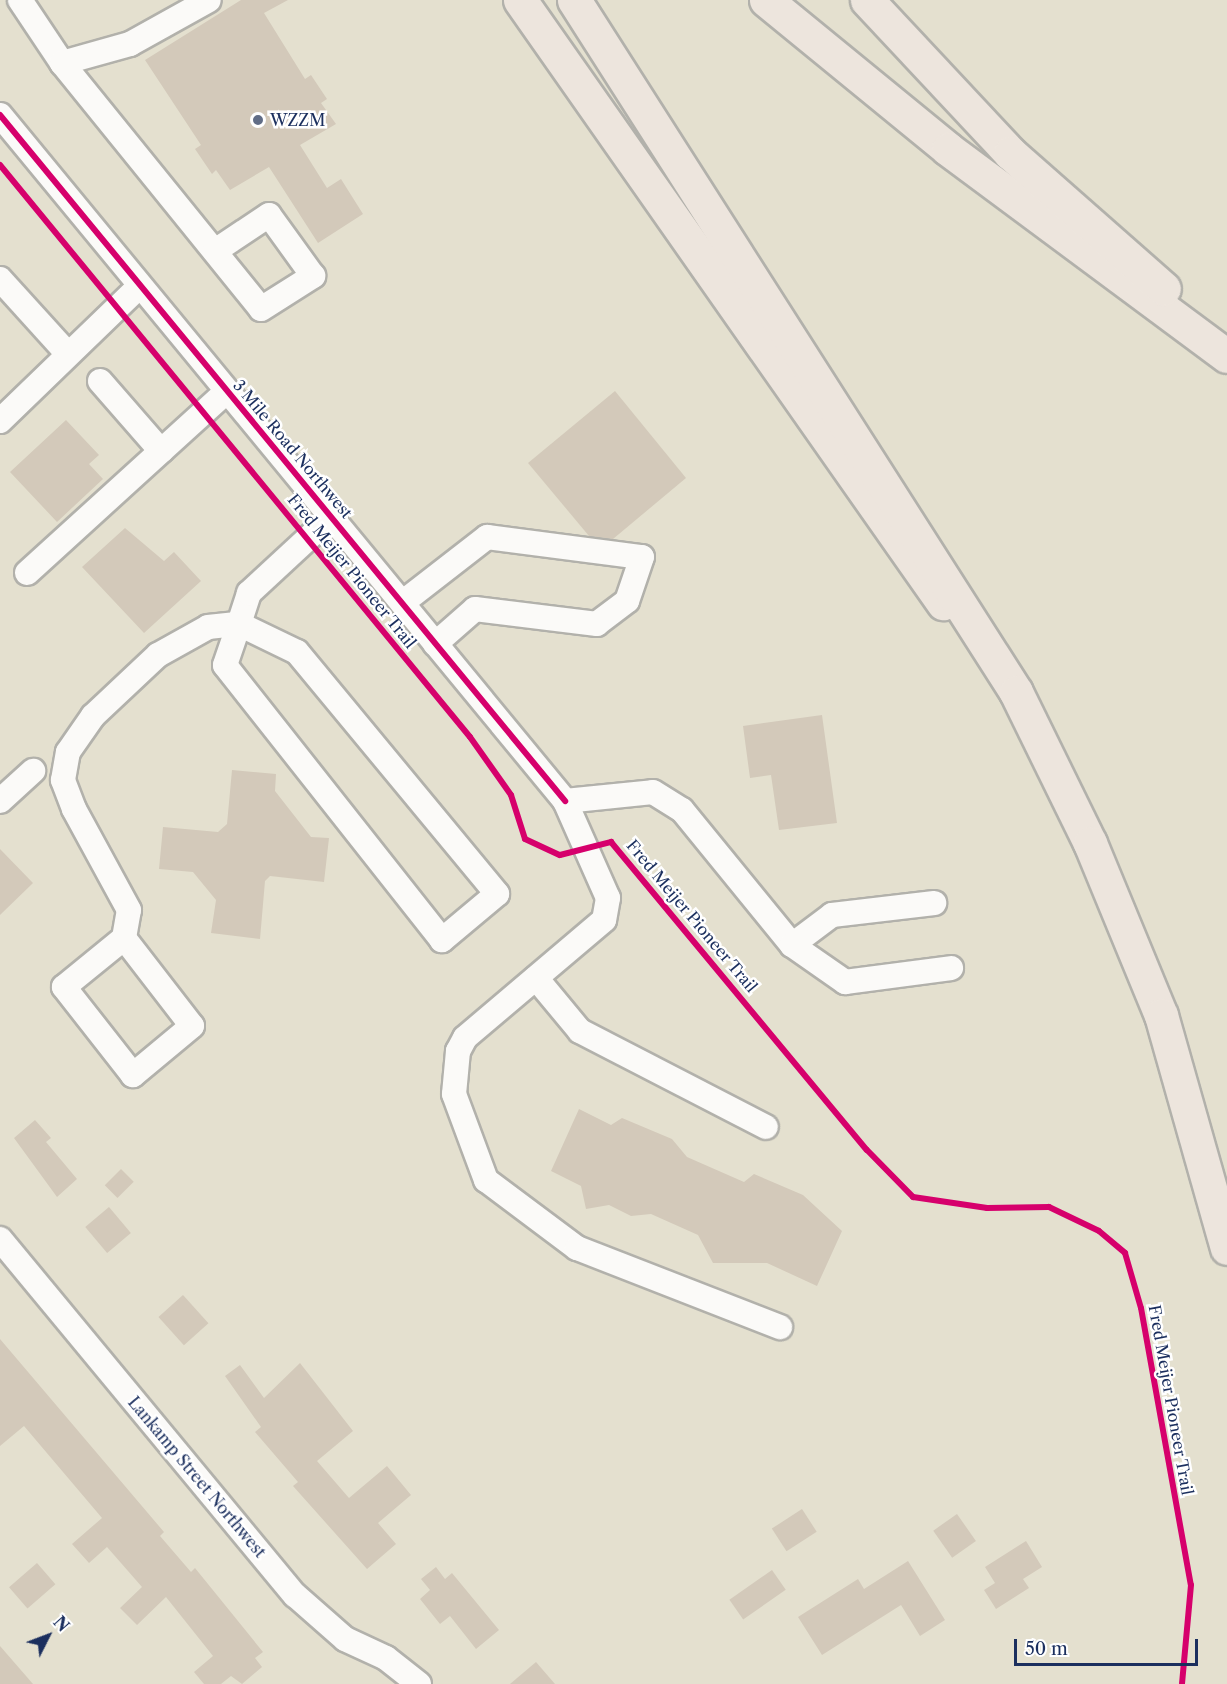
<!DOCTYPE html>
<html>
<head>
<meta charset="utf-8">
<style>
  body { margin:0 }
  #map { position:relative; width:1227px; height:1684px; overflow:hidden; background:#e4e0cf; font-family:"Libre Caslon Text",serif }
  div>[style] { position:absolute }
  .building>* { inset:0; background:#d3c9ba; transform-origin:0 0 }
  .roads { filter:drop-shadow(2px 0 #b2b1ab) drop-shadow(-2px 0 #b2b1ab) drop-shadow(0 2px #b2b1ab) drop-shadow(0 -2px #b2b1ab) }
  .minor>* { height:24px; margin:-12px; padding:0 12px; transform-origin:12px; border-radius:12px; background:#fbfaf8 }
  .highway>* { height:33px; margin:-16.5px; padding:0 16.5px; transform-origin:16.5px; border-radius:16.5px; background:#ede5dd }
  .cycleway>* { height:6px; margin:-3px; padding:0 3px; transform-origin:3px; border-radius:3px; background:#d6006c }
  .dots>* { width:16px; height:16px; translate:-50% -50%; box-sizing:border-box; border:3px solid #fff; border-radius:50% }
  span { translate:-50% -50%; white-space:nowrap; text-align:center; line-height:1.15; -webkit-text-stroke:5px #fff; paint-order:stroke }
  .poi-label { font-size:16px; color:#1b2f5e }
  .left { translate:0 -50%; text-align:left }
  .street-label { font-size:16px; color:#1b2f5e }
  .north { position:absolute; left:18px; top:1606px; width:60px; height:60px; -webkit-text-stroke:4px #fff; paint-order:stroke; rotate:48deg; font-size:16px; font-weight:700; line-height:24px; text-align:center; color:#1b2f5e }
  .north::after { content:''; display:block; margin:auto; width:21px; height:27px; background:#1b2f5e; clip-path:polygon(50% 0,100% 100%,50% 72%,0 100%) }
  .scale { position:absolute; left:1014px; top:1639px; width:184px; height:27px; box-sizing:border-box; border:3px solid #1b2f5e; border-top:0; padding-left:8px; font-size:18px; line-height:21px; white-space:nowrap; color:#1b2f5e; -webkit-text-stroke:4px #fff; paint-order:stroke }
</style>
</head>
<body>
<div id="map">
  <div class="building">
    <div style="clip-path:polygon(241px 0,288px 0,264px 13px,305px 79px,311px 75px,327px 99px,321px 103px,336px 124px,300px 145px,327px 188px,341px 179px,363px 214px,318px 243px,269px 167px,230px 190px,216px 170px,212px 174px,195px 149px,201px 145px,145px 60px)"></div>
    <div style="clip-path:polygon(615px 391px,686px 478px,613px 539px,589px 536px,528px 463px)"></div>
    <div style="clip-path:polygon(66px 420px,99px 455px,89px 464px,103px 479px,57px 522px,10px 472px)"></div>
    <div style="clip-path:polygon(125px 528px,164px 561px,174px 552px,201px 581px,144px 633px,82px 567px)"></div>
    <div style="clip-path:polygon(822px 715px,837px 823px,779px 830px,771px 775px,750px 778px,743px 726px)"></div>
    <div style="clip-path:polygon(232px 770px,276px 774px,275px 791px,311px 837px,329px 838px,324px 882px,270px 876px,265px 881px,260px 939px,211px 933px,216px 900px,193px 872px,159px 869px,163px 827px,218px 832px,227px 824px)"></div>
    <div style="clip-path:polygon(0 849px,33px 883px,0 915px)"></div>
    <div style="clip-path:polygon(579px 1109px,611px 1125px,622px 1118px,672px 1139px,687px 1157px,744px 1182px,754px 1174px,803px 1195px,842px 1231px,817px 1286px,767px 1263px,713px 1263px,698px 1235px,651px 1214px,631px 1216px,609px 1205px,586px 1209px,581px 1186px,551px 1171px)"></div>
    <div style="clip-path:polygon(35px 1120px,51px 1138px,46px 1142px,77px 1179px,57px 1197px,14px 1138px)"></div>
    <div style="left:121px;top:1169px;width:18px;height:23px;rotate:45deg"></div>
    <div style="left:109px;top:1207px;width:34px;height:31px;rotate:50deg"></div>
    <div style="left:183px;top:1295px;width:38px;height:33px;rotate:48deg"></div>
    <div style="clip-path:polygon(0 1339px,164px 1532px,160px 1536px,191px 1572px,195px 1568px,263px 1652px,255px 1658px,262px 1667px,242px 1684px,231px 1676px,221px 1684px,204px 1684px,194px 1672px,213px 1656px,166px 1597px,137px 1625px,120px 1608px,142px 1587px,107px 1547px,89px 1563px,72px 1544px,102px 1518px,24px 1426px,0 1446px)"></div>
    <div style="clip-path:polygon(300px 1363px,353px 1431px,317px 1461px,349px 1498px,387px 1466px,411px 1495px,378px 1523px,396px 1544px,367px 1569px,293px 1486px,298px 1482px,255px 1432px,261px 1427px,225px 1376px,240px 1365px,264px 1398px)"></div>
    <div style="left:802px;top:1509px;width:27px;height:36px;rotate:57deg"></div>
    <div style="left:957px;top:1514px;width:33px;height:29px;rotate:55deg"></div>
    <div style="clip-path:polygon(1026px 1541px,1042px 1567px,1023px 1579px,1029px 1588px,996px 1609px,984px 1590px,995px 1583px,985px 1567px)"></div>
    <div style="clip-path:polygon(908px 1561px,945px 1620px,920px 1636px,901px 1605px,822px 1655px,798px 1617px,858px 1579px,864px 1589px)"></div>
    <div style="left:37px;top:1563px;width:28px;height:37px;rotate:49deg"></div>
    <div style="clip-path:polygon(436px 1567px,445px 1579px,452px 1573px,499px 1630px,476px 1649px,450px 1616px,440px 1624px,420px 1599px,430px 1590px,421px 1579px)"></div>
    <div style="left:772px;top:1570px;width:24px;height:52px;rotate:55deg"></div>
    <div style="clip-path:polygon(0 1646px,33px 1684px,0 1684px)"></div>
    <div style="clip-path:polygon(536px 1662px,555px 1684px,510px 1684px)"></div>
  </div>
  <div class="roads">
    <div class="minor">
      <div style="left:20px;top:0;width:76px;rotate:56.3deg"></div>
      <div style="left:62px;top:63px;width:316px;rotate:51deg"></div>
      <div style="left:261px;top:309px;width:62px;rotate:-32.4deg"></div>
      <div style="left:313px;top:276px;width:75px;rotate:-125.8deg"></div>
      <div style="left:269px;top:215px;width:65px;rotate:146.3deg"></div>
      <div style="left:62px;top:63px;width:71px;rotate:-15.6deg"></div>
      <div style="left:130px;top:44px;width:90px;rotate:-29.1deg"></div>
      <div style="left:0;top:115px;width:889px;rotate:50.52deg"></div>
      <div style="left:565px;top:801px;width:106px;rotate:66.1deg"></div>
      <div style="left:608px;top:898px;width:22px;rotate:100deg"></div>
      <div style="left:604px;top:920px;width:182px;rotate:139.7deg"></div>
      <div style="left:465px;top:1038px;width:15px;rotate:118deg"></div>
      <div style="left:458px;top:1051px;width:43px;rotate:95.3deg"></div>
      <div style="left:454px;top:1094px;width:92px;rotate:69.6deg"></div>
      <div style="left:486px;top:1180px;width:114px;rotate:36.8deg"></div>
      <div style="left:577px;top:1248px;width:218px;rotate:21.3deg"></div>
      <div style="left:0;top:279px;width:101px;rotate:47.8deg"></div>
      <div style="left:100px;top:381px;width:93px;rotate:48.9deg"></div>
      <div style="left:0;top:421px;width:194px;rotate:-44deg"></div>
      <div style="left:27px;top:573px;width:270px;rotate:-42.3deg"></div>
      <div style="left:402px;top:603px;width:108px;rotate:-37.8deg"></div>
      <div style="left:487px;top:537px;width:156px;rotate:7.4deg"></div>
      <div style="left:642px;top:557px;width:46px;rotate:108.8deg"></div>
      <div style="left:627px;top:601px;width:38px;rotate:143deg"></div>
      <div style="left:597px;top:624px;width:123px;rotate:-173deg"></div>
      <div style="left:475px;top:609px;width:53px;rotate:138.8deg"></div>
      <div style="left:0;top:801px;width:45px;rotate:-42.3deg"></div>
      <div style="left:565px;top:801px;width:88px;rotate:-5.8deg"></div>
      <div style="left:653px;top:792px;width:34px;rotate:32deg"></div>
      <div style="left:682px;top:810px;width:174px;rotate:50.8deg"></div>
      <div style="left:792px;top:945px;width:65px;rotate:34.9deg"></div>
      <div style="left:845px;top:982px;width:107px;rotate:-7.5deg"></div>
      <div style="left:124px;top:938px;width:111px;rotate:52.3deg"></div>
      <div style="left:192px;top:1026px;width:77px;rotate:140.3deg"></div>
      <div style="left:133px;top:1075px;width:112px;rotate:-128.1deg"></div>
      <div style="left:64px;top:987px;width:77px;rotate:-39.2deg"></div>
      <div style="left:124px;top:938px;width:28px;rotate:-80deg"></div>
      <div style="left:129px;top:910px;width:115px;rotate:-118.6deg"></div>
      <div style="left:74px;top:809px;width:31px;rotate:-111deg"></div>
      <div style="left:63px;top:780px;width:28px;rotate:-80deg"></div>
      <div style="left:68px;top:752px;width:44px;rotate:-55.2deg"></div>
      <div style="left:93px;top:716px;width:89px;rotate:-43.2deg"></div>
      <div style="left:158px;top:655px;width:57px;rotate:-29.2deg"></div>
      <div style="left:208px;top:627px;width:31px;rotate:-6deg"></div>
      <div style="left:239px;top:624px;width:64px;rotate:25.8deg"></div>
      <div style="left:297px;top:652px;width:314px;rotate:50.4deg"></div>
      <div style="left:497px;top:894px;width:72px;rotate:140.1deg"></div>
      <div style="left:442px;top:940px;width:350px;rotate:-128.3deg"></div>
      <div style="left:225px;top:665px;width:43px;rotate:-71.1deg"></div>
      <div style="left:239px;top:624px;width:33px;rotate:-72deg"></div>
      <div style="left:249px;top:593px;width:112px;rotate:-42.8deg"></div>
      <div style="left:792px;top:945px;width:50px;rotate:-36.9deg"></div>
      <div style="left:832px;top:915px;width:103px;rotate:-6.7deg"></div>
      <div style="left:536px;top:978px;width:69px;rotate:50.3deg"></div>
      <div style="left:580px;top:1031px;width:209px;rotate:27.3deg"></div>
      <div style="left:0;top:1239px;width:462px;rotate:50.4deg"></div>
      <div style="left:295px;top:1595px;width:67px;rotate:41.3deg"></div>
      <div style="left:345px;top:1639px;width:45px;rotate:24.9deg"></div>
      <div style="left:386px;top:1658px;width:42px;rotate:38.2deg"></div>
    </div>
    <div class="highway">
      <div style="left:520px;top:0;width:737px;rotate:54.95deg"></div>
      <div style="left:574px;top:0;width:821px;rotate:57.43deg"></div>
      <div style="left:1016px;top:692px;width:168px;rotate:63.9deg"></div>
      <div style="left:1090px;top:843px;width:186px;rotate:67.6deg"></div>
      <div style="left:1161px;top:1015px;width:242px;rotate:74.2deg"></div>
      <div style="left:766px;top:0;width:235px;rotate:39.3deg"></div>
      <div style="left:948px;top:149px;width:347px;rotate:36.6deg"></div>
      <div style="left:867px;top:0;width:209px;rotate:46.9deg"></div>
      <div style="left:1010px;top:153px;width:205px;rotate:41.4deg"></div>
    </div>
  </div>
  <div class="cycleway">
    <div style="left:0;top:115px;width:889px;rotate:50.52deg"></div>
    <div style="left:0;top:165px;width:740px;rotate:50.59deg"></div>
    <div style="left:470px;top:737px;width:71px;rotate:54.7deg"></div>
    <div style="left:511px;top:795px;width:46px;rotate:72.3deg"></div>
    <div style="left:525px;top:839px;width:38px;rotate:25deg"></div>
    <div style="left:560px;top:855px;width:53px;rotate:-14.3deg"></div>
    <div style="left:611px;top:842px;width:400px;rotate:50.3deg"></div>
    <div style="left:867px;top:1150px;width:66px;rotate:45.6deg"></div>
    <div style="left:913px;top:1197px;width:75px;rotate:8.5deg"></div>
    <div style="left:987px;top:1208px;width:62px;rotate:-0.9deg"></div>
    <div style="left:1049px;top:1207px;width:55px;rotate:25.6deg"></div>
    <div style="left:1099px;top:1231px;width:34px;rotate:40deg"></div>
    <div style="left:1125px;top:1253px;width:57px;rotate:73.8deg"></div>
    <div style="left:1141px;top:1308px;width:281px;rotate:79.8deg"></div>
    <div style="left:1191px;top:1585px;width:99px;rotate:95.2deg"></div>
  </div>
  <div class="dots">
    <div style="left:258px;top:120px;background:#616d86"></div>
  </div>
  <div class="poi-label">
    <span class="left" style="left:270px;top:120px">WZZM</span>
  </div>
  <div class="street-label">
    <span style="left:293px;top:449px;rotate:50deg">3 Mile Road Northwest</span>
    <span style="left:352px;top:571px;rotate:51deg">Fred Meijer Pioneer Trail</span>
    <span style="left:692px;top:916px;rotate:50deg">Fred Meijer Pioneer Trail</span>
    <span style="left:1171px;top:1400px;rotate:80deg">Fred Meijer Pioneer Trail</span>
    <span style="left:197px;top:1477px;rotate:50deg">Lankamp Street Northwest</span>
  </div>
  <div class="north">N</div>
  <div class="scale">50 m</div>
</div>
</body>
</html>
